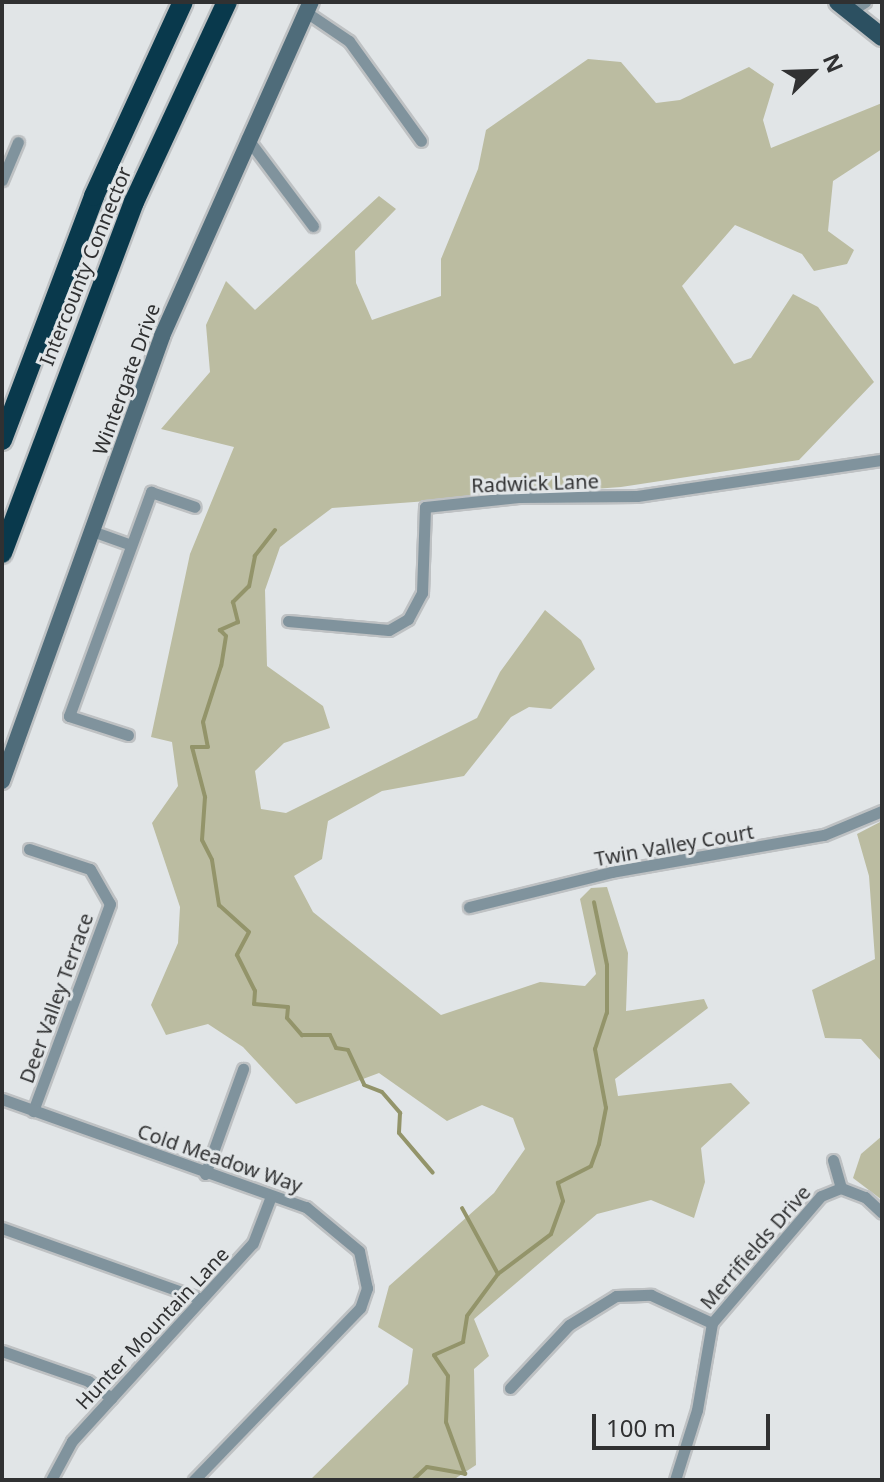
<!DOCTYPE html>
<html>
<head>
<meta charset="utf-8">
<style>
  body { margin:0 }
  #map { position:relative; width:884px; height:1482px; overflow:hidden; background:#e1e5e7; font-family:"Noto Sans",sans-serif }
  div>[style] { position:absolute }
  .green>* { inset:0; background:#bbbca1 }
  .stream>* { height:4px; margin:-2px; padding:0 2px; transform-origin:2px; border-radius:2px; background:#93946a }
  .roads { filter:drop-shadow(2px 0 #bec1c3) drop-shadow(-2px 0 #bec1c3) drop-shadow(0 2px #bec1c3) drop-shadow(0 -2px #bec1c3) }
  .street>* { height:11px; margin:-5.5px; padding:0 5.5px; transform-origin:5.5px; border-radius:5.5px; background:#80939d }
  .secondary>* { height:16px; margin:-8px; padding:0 8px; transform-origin:8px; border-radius:8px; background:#4f6c7a }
  .primary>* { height:18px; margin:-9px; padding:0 9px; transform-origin:9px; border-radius:9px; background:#2c5061 }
  .highway>* { height:20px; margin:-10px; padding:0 10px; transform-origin:10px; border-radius:10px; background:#09394c }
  span { translate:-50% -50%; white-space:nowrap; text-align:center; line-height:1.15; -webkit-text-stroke:6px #e1e5e7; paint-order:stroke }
  .street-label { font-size:20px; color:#303132 }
  .frame { position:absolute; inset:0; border:4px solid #303132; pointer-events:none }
  .north { position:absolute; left:772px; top:32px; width:80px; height:80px; -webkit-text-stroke:6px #e1e5e7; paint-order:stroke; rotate:67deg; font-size:22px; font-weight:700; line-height:32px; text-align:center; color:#303132 }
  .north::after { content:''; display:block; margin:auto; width:28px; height:36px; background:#303132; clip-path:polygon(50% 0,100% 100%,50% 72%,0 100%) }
  .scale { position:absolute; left:592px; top:1414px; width:178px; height:36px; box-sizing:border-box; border:4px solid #303132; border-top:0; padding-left:10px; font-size:24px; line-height:28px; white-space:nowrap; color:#303132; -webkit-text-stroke:6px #e1e5e7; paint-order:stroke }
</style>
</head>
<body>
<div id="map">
  <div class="green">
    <div style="clip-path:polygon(588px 59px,621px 62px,656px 103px,680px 100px,749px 67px,774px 84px,763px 120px,771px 148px,882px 103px,882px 149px,833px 181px,828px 231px,854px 250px,847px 264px,814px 271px,802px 254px,735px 225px,682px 286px,734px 364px,751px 358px,793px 294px,818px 307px,874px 382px,799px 460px,621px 487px,332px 508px,280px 547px,265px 590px,267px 666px,323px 706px,330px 728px,284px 743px,255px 771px,261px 809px,286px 813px,477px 718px,500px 672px,545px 610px,581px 640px,595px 669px,551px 709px,529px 707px,511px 717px,464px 776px,382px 791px,328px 821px,322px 859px,294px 876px,313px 912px,441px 1015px,540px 982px,585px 986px,596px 974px,580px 899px,591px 888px,607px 887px,628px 953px,626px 1011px,704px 999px,708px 1008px,615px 1079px,618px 1096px,731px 1083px,750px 1103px,701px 1148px,705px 1182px,694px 1218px,651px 1200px,597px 1214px,474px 1319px,489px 1356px,474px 1369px,476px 1465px,453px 1480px,310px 1480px,408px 1384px,413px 1349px,378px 1327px,389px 1286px,494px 1193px,525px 1149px,513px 1118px,482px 1105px,447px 1121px,379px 1073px,296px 1104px,243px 1047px,208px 1024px,166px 1035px,151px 1005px,178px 943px,180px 907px,152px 823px,178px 786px,172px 742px,151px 737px,190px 554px,234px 447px,161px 429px,210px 372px,206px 325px,226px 281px,255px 310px,379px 196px,396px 209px,355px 251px,356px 283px,372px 320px,441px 296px,441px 259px,478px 169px,486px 130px)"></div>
    <div style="clip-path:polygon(882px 821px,882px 1062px,861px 1039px,825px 1038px,812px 990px,875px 959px,869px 876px,857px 834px)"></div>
    <div style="clip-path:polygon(882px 1136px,882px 1200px,853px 1178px,861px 1154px)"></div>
  </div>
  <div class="stream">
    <div style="left:275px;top:530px;width:33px;rotate:128deg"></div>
    <div style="left:255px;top:556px;width:31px;rotate:101deg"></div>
    <div style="left:249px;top:586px;width:23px;rotate:135deg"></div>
    <div style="left:233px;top:602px;width:21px;rotate:76deg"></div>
    <div style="left:238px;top:622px;width:20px;rotate:156deg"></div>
    <div style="left:220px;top:630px;width:8px;rotate:45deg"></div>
    <div style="left:226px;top:636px;width:30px;rotate:99deg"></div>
    <div style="left:221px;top:666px;width:59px;rotate:107.8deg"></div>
    <div style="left:203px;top:722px;width:25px;rotate:79deg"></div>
    <div style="left:208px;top:747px;width:16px;rotate:180deg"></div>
    <div style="left:192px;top:747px;width:52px;rotate:75.4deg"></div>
    <div style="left:205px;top:797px;width:43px;rotate:94deg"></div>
    <div style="left:202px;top:840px;width:22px;rotate:63deg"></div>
    <div style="left:212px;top:860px;width:46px;rotate:81.2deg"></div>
    <div style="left:219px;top:905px;width:40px;rotate:42deg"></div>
    <div style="left:249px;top:932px;width:26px;rotate:118deg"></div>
    <div style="left:237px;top:955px;width:40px;rotate:63.4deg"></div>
    <div style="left:255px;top:991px;width:13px;rotate:94deg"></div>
    <div style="left:254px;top:1004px;width:34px;rotate:5deg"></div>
    <div style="left:288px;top:1007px;width:11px;rotate:95deg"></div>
    <div style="left:287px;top:1018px;width:23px;rotate:49deg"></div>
    <div style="left:302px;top:1035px;width:28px"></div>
    <div style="left:330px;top:1035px;width:14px;rotate:65deg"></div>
    <div style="left:336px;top:1048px;width:12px;rotate:9deg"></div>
    <div style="left:348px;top:1050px;width:38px;rotate:65deg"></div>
    <div style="left:364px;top:1085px;width:19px;rotate:21deg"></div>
    <div style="left:382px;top:1092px;width:28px;rotate:49deg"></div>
    <div style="left:400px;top:1113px;width:20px;rotate:93deg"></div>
    <div style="left:399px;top:1133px;width:52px;rotate:49.6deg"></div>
    <div style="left:498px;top:1274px;width:66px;rotate:-37deg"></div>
    <div style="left:551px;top:1234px;width:35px;rotate:-70deg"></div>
    <div style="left:563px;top:1201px;width:19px;rotate:-106deg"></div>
    <div style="left:558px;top:1183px;width:37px;rotate:-27deg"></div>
    <div style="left:591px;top:1166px;width:23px;rotate:-70deg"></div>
    <div style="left:599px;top:1144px;width:37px;rotate:-79deg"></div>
    <div style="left:606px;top:1108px;width:60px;rotate:-100.6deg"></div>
    <div style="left:595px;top:1049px;width:38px;rotate:-72deg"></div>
    <div style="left:607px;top:1013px;width:48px;rotate:-90deg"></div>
    <div style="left:607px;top:965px;width:64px;rotate:-101.7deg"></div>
    <div style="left:413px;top:1480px;width:19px;rotate:-43deg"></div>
    <div style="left:427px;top:1467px;width:39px;rotate:10deg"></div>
    <div style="left:465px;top:1474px;width:55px;rotate:-110.1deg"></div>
    <div style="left:446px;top:1422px;width:46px;rotate:-87.5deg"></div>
    <div style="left:448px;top:1376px;width:25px;rotate:-124deg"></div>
    <div style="left:434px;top:1355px;width:32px;rotate:-24deg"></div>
    <div style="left:463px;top:1342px;width:26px;rotate:-81deg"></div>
    <div style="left:467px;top:1316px;width:52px;rotate:-53.6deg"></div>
    <div style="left:498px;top:1274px;width:75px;rotate:-118.6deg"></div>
  </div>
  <div class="roads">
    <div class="street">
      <div style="left:306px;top:12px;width:52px;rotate:34deg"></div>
      <div style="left:349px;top:41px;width:123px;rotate:54.2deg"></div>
      <div style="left:849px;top:12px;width:19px;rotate:-32deg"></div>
      <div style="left:247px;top:138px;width:110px;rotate:53.1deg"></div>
      <div style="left:2px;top:180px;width:41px;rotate:-67.2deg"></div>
      <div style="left:92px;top:531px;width:41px;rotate:19.7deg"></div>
      <div style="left:288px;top:621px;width:101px;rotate:5.1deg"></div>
      <div style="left:389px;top:630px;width:22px;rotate:-30deg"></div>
      <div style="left:408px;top:619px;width:30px;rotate:-62deg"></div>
      <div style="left:422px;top:593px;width:86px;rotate:-88deg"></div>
      <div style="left:425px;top:507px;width:94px;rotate:-6.1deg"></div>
      <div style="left:518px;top:497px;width:119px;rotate:-0.5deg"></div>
      <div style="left:637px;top:496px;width:248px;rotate:-8.4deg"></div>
      <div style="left:128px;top:735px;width:62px;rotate:-162.1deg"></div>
      <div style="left:69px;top:716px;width:239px;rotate:-69.9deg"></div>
      <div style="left:151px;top:492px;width:46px;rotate:18.8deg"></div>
      <div style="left:29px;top:849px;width:64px;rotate:18.2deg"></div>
      <div style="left:90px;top:869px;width:40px;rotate:60.3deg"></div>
      <div style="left:110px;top:904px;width:221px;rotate:110.4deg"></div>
      <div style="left:469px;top:907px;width:146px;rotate:-13.8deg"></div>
      <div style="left:611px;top:872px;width:216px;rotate:-9.9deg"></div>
      <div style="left:824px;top:835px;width:63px;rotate:-22.5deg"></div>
      <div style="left:2px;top:1099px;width:323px;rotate:19.6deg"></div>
      <div style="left:306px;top:1207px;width:69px;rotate:39.7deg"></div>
      <div style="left:359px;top:1251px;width:38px;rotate:78deg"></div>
      <div style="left:367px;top:1288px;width:21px;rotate:109deg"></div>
      <div style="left:360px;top:1308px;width:239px;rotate:134deg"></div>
      <div style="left:833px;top:1160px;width:29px;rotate:74deg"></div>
      <div style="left:841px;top:1188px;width:26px;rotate:21deg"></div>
      <div style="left:865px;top:1197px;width:23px;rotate:43deg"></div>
      <div style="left:205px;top:1174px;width:112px;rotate:-70.1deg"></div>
      <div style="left:2px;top:1228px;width:211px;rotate:19.6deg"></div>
      <div style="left:2px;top:1351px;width:91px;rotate:19.2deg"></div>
      <div style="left:88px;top:1381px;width:29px;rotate:36deg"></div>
      <div style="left:510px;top:1388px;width:86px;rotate:-46.9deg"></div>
      <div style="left:569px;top:1325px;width:55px;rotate:-31.7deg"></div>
      <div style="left:616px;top:1296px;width:35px;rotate:-2deg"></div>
      <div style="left:651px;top:1295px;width:67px;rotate:24.7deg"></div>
      <div style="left:51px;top:1480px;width:44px;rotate:-61.7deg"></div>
      <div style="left:72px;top:1441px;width:268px;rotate:-47.6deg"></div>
      <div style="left:253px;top:1243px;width:50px;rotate:-69deg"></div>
      <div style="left:675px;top:1480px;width:73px;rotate:-72.6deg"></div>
      <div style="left:697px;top:1410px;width:88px;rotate:-80.2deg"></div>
      <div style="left:712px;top:1323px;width:167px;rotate:-49.4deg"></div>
      <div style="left:821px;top:1196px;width:22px;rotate:-22deg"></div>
    </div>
    <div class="secondary">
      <div style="left:2px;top:781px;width:473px;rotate:-70.2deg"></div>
      <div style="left:162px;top:336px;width:366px;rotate:-66deg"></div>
    </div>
    <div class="primary">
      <div style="left:838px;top:2px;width:56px;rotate:38.5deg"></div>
    </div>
    <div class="highway">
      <div style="left:2px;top:440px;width:261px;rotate:-69.3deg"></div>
      <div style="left:94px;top:196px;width:213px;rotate:-65.4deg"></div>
      <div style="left:2px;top:553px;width:375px;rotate:-69.4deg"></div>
      <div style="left:134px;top:202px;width:221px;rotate:-65.1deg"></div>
    </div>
  </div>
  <div class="street-label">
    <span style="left:85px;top:266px;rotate:-68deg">Intercounty Connector</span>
    <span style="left:126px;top:379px;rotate:-70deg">Wintergate Drive</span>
    <span style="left:535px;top:483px;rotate:-2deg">Radwick Lane</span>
    <span style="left:674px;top:845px;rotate:-10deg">Twin Valley Court</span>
    <span style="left:56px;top:998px;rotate:-70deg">Deer Valley Terrace</span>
    <span style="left:220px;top:1158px;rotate:19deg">Cold Meadow Way</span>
    <span style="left:755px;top:1247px;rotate:-49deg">Merrifields Drive</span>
    <span style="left:152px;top:1328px;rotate:-47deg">Hunter Mountain Lane</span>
  </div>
  <div class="frame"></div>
  <div class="north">N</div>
  <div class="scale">100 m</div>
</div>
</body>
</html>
